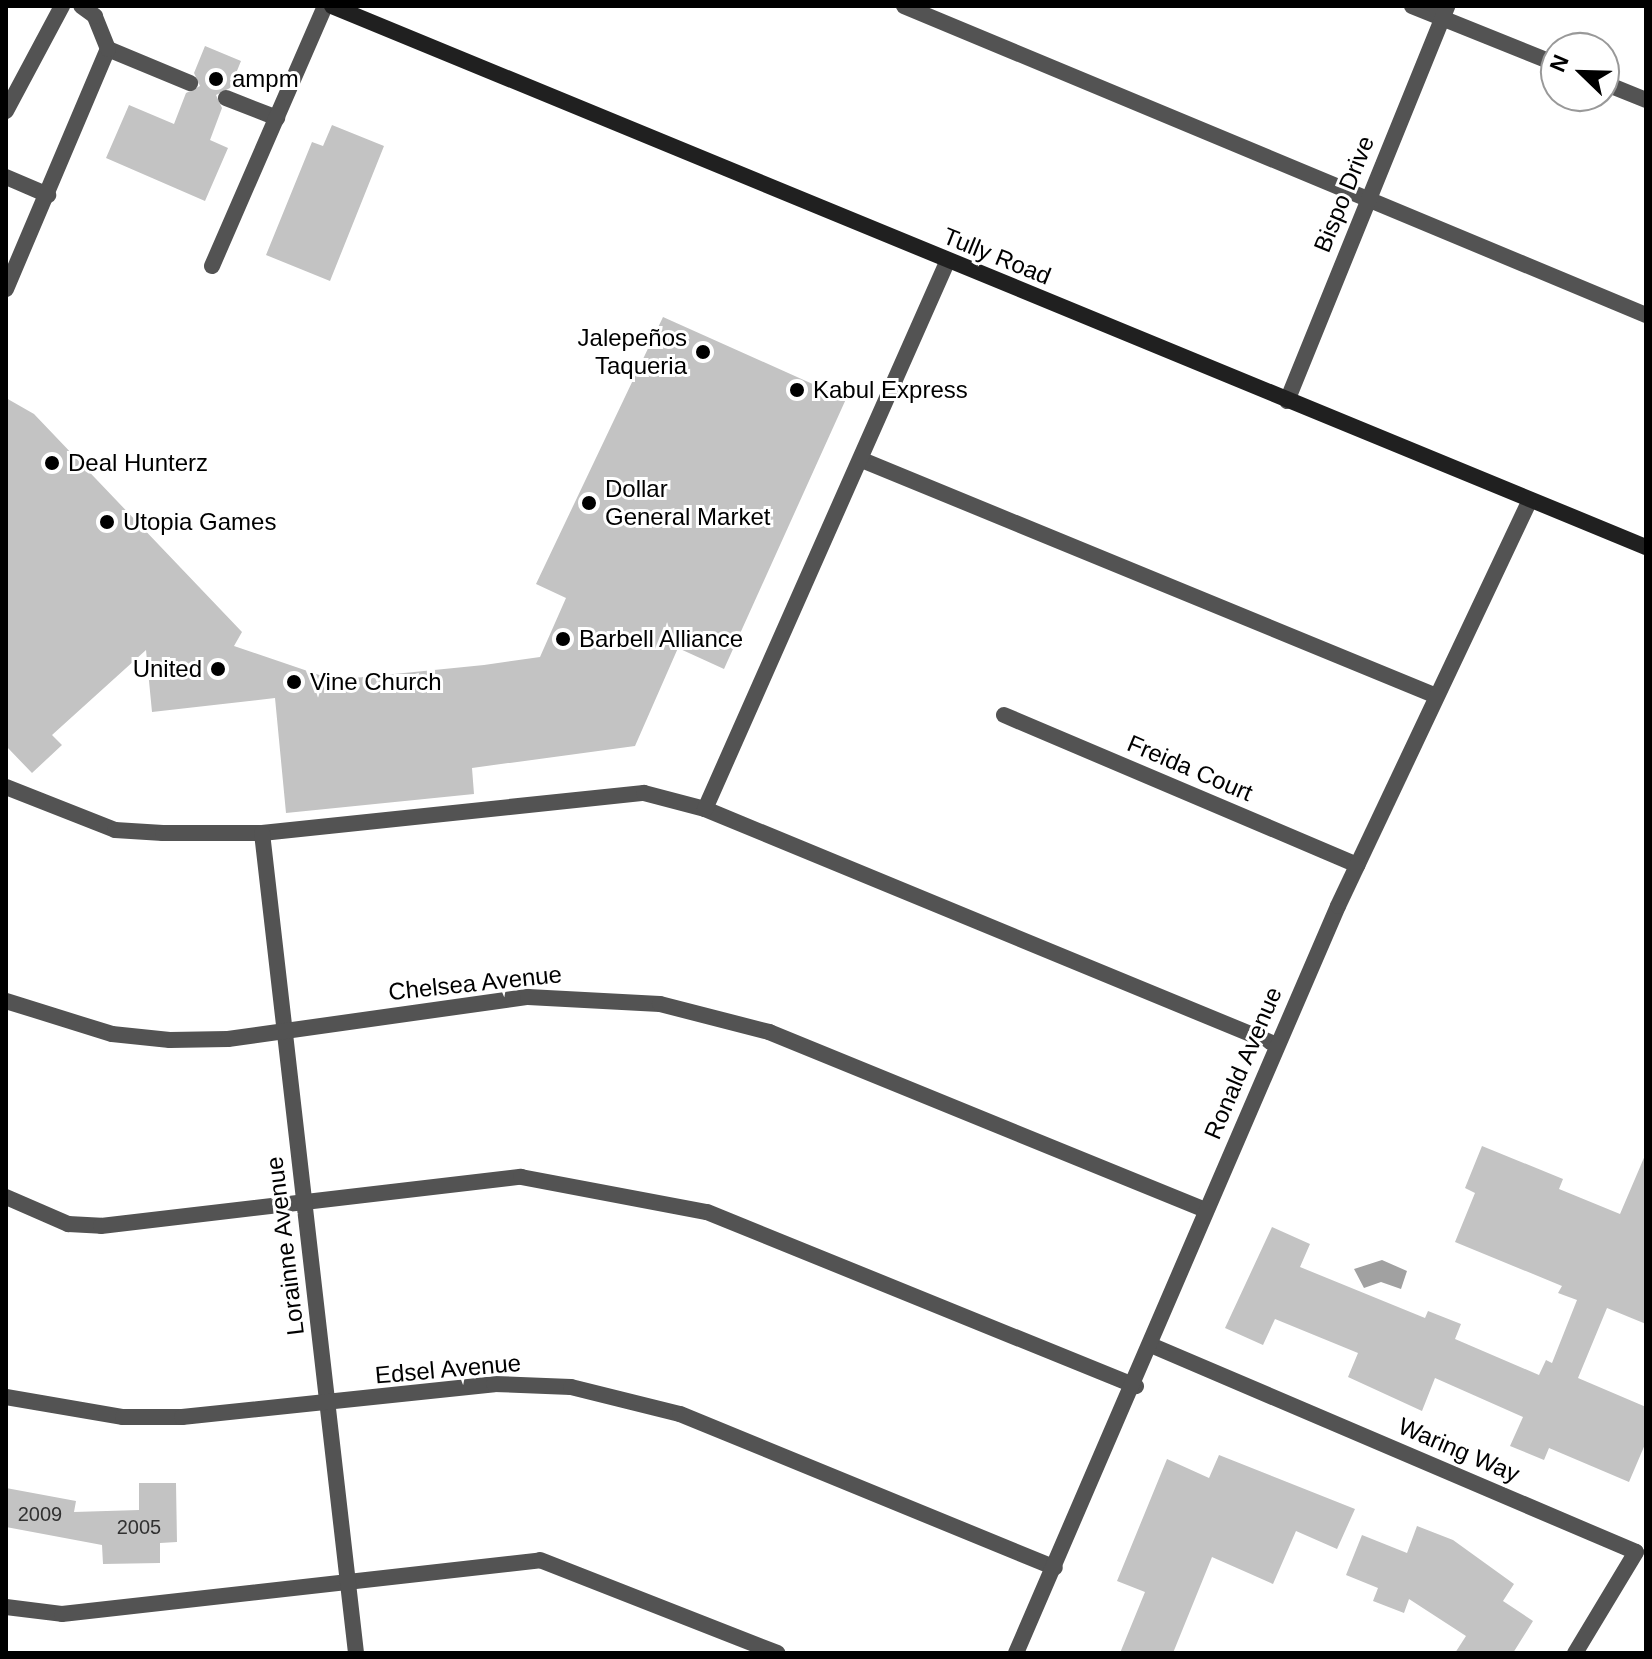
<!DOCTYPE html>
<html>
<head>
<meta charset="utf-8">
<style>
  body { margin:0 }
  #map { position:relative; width:1652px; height:1659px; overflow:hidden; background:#fff; font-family:Helvetica,sans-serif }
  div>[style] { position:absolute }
  .water>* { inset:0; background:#a1a1a1 }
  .building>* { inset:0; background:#c3c3c3 }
  .service>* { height:16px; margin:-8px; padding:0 8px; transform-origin:8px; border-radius:8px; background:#535353 }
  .minor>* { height:16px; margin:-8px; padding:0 8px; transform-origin:8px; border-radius:8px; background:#535353 }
  .secondary>* { height:16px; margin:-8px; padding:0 8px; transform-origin:8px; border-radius:8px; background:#202020 }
  .dots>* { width:22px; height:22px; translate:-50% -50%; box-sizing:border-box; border:4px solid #fff; border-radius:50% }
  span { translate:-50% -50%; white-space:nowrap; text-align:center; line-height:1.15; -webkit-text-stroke:6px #fff; paint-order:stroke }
  .number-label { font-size:20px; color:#313131 }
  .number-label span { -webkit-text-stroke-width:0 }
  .poi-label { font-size:24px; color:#000 }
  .left { translate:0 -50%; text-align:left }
  .right { translate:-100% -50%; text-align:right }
  .street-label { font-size:24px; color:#000 }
  .frame { position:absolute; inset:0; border:8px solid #000; pointer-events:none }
  .north { position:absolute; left:1540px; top:32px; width:80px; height:80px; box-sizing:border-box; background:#fff; border:2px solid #999; border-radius:50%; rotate:293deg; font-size:22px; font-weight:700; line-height:32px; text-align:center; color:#000 }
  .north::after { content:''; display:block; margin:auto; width:28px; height:36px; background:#000; clip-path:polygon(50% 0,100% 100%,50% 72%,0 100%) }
</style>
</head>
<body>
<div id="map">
  <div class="water">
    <div style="clip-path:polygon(1382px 1260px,1407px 1271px,1401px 1289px,1381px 1282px,1364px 1288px,1354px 1269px)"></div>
  </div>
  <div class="building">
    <div style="clip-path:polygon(205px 46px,241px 61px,230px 88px,216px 95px,222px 108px,210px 140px,228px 148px,205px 201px,106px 158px,129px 105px,174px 124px,186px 93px,200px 86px,194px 73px)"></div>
    <div style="clip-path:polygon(332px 125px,384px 146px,330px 281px,266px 255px,312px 142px,323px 146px)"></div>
    <div style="clip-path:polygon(663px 317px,846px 399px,724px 669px,678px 648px,635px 746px,472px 768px,474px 794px,286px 813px,275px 698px,152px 712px,146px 650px,52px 735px,62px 745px,32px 773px,6px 746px,6px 398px,34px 414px,242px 632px,234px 646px,334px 680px,484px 665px,540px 657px,566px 598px,536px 584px)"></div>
    <div style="clip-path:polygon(1482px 1146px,1563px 1179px,1559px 1189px,1620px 1214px,1646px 1153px,1646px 1324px,1607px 1308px,1578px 1378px,1646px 1407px,1646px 1442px,1629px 1482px,1549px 1448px,1544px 1460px,1510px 1446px,1523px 1417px,1435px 1378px,1422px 1411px,1348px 1377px,1358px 1353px,1275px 1319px,1263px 1345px,1225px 1328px,1272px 1227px,1310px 1244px,1300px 1267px,1425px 1318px,1428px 1311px,1461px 1324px,1455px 1339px,1539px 1375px,1546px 1360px,1552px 1363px,1577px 1300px,1558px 1293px,1562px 1286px,1455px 1242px,1475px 1193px,1465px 1188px)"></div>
    <div style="clip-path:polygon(1219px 1455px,1355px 1509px,1337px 1549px,1296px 1531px,1273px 1584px,1212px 1557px,1173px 1653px,1120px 1653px,1145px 1592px,1117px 1581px,1167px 1459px,1209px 1478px)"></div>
    <div style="clip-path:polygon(139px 1483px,176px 1483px,177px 1542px,160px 1543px,160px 1563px,103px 1564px,102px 1545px,6px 1527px,6px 1488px,76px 1501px,74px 1512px,139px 1510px)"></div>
    <div style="clip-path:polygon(1417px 1526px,1453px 1540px,1514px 1584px,1503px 1601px,1533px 1621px,1513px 1653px,1455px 1653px,1466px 1636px,1409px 1599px,1404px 1613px,1373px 1601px,1378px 1588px,1346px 1575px,1362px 1535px,1407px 1553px)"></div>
  </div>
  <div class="service">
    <div style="left:904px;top:6px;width:804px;rotate:22.61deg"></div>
    <div style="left:108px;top:49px;width:89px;rotate:22.5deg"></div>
    <div style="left:226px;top:98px;width:55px;rotate:21.4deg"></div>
    <div style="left:6px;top:177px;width:46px;rotate:23.2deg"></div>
    <div style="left:212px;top:266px;width:283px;rotate:-66.5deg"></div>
    <div style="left:6px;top:289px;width:261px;rotate:-67deg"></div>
    <div style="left:108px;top:49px;width:35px;rotate:-112deg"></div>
    <div style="left:95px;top:16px;width:17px;rotate:-144deg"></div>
    <div style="left:862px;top:460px;width:618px;rotate:22.33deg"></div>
    <div style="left:6px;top:787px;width:117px;rotate:21.5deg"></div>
    <div style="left:115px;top:830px;width:48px;rotate:3.6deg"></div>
    <div style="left:163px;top:833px;width:99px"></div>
    <div style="left:262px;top:833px;width:384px;rotate:-6deg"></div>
    <div style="left:644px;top:793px;width:63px;rotate:14.7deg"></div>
    <div style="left:705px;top:809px;width:619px;rotate:22.42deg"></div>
    <div style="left:705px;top:809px;width:598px;rotate:-66.13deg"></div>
    <div style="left:6px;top:1197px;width:68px;rotate:23.5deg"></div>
    <div style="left:68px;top:1224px;width:33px;rotate:3deg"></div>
    <div style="left:101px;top:1226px;width:423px;rotate:-6.7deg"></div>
    <div style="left:521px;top:1177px;width:189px;rotate:10.7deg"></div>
    <div style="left:707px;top:1212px;width:463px;rotate:22.1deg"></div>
    <div style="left:6px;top:1607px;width:56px;rotate:7.1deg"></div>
    <div style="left:62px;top:1614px;width:481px;rotate:-6.4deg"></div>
    <div style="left:540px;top:1560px;width:255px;rotate:21.4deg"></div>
  </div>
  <div class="minor">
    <div style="left:1412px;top:6px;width:155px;rotate:21.9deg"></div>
    <div style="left:1604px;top:83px;width:45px;rotate:22deg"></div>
    <div style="left:6px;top:111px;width:119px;rotate:-61.9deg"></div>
    <div style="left:1287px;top:401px;width:426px;rotate:-67.9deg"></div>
    <div style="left:1004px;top:715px;width:384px;rotate:23deg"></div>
    <div style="left:262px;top:833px;width:825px;rotate:83.46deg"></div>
    <div style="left:6px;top:1001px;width:111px;rotate:17.3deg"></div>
    <div style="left:112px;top:1034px;width:58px;rotate:5.9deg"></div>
    <div style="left:170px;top:1040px;width:58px;rotate:-1deg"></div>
    <div style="left:228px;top:1039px;width:303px;rotate:-8deg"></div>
    <div style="left:528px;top:997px;width:132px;rotate:3deg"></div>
    <div style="left:660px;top:1004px;width:113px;rotate:14.4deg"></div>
    <div style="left:769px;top:1032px;width:471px;rotate:22.2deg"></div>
    <div style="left:1153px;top:1346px;width:525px;rotate:23.1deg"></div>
    <div style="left:1636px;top:1552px;width:118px;rotate:121.1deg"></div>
    <div style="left:6px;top:1397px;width:119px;rotate:9.7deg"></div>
    <div style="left:123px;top:1417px;width:59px"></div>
    <div style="left:182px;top:1417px;width:314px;rotate:-6deg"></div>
    <div style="left:494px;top:1384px;width:77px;rotate:2.2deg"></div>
    <div style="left:571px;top:1387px;width:112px;rotate:13.9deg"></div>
    <div style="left:680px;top:1414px;width:405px;rotate:22.3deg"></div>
    <div style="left:1016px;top:1653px;width:813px;rotate:-66.68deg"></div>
    <div style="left:1338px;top:906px;width:449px;rotate:-64.7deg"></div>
  </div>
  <div class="secondary">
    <div style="left:332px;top:6px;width:1421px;rotate:22.38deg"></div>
  </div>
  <div class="dots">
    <div style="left:216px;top:79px;background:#000"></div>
    <div style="left:703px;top:352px;background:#000"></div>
    <div style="left:797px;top:390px;background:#000"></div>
    <div style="left:52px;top:463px;background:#000"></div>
    <div style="left:589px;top:503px;background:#000"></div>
    <div style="left:107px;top:522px;background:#000"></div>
    <div style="left:563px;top:639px;background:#000"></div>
    <div style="left:218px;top:669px;background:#000"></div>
    <div style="left:294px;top:682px;background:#000"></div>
  </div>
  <div class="number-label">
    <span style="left:40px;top:1514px">2009</span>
    <span style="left:139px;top:1527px">2005</span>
  </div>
  <div class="poi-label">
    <span class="left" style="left:232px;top:79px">ampm</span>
    <span class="right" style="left:687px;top:352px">Jalepeños<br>Taqueria</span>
    <span class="left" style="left:813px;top:390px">Kabul Express</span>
    <span class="left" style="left:68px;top:463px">Deal Hunterz</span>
    <span class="left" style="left:605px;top:503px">Dollar<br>General Market</span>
    <span class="left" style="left:123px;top:522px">Utopia Games</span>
    <span class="left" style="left:579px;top:639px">Barbell Alliance</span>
    <span class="right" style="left:202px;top:669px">United</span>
    <span class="left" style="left:310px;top:682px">Vine Church</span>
  </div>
  <div class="street-label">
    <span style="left:1344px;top:194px;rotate:-68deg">Bispo Drive</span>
    <span style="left:997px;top:256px;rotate:22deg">Tully Road</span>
    <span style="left:1190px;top:768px;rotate:23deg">Freida Court</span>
    <span style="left:475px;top:983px;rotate:-6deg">Chelsea Avenue</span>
    <span style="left:1243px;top:1063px;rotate:-67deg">Ronald Avenue</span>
    <span style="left:285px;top:1246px;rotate:-97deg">Lorainne Avenue</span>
    <span style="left:448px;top:1369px;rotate:-5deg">Edsel Avenue</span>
    <span style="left:1459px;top:1450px;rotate:23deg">Waring Way</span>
  </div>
  <div class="frame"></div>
  <div class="north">N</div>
</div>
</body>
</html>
